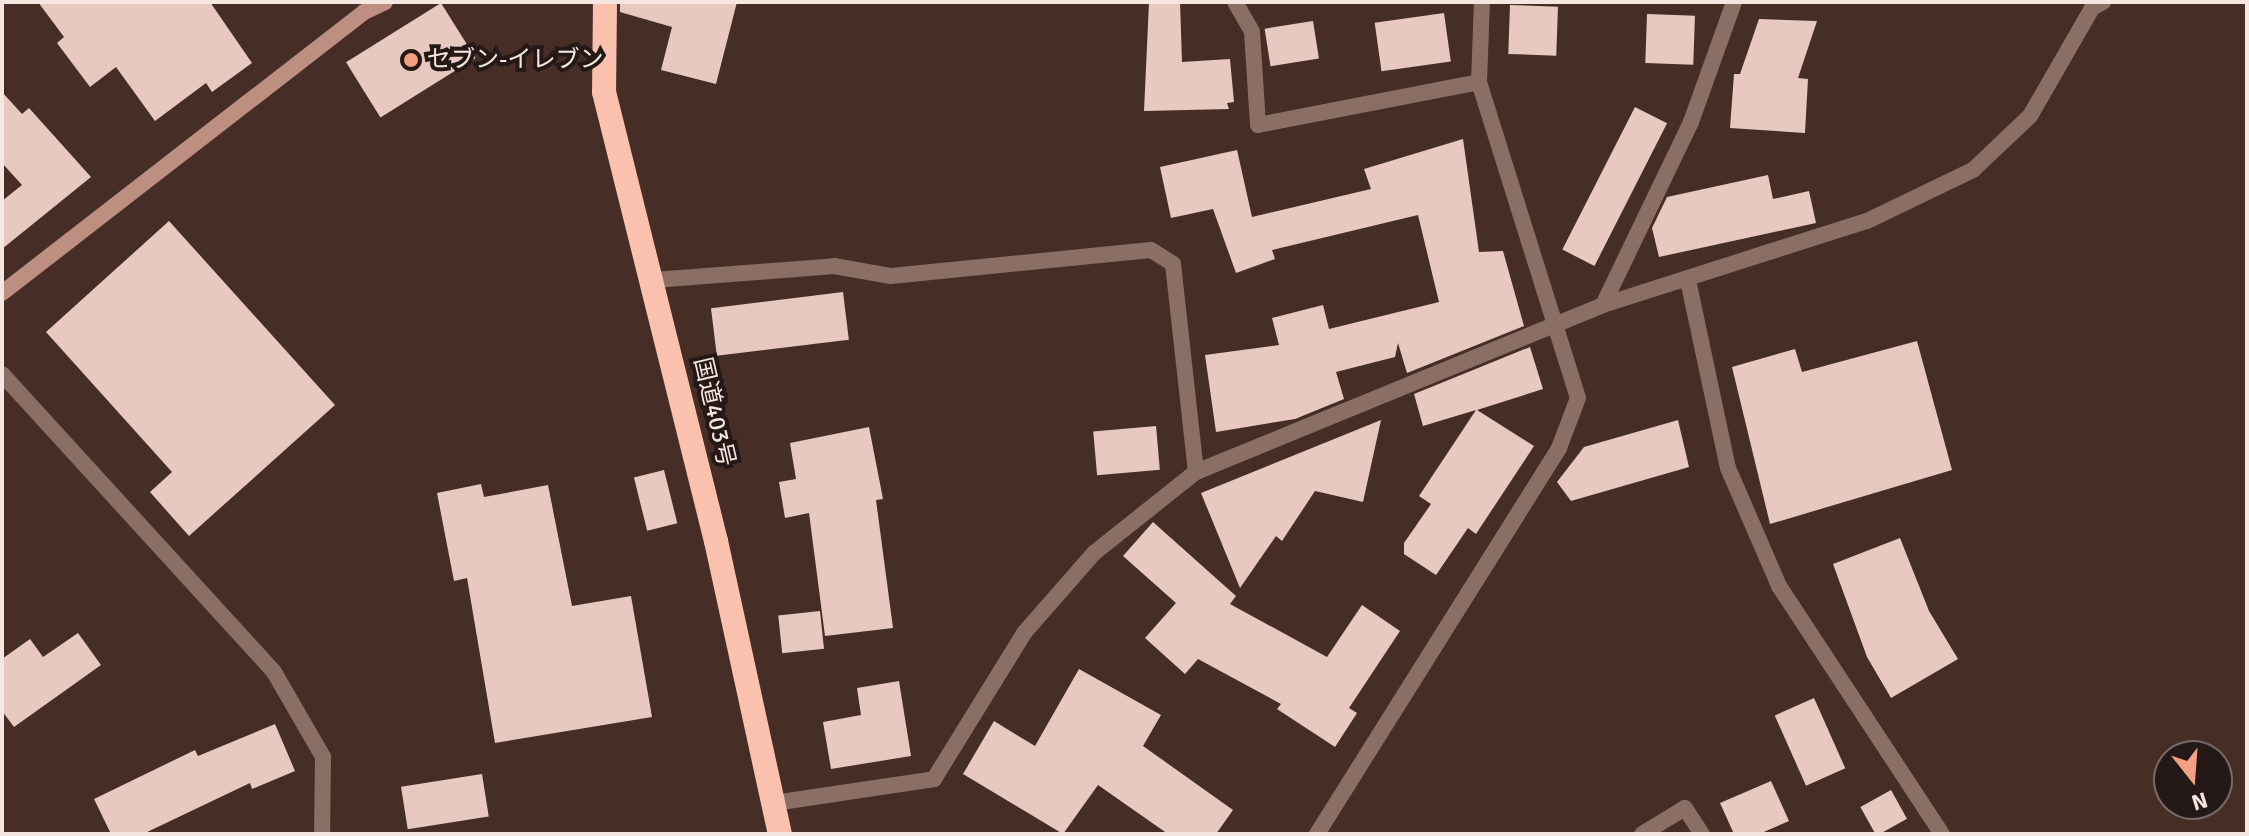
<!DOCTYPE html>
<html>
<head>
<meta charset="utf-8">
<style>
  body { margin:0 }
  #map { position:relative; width:2249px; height:836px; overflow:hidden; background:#462e26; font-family:Signika,"Noto Sans JP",sans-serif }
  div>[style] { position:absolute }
  .building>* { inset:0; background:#e8c9c0; transform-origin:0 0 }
  .lane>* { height:16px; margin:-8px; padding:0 8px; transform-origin:8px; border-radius:8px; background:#8b6f65 }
  .street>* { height:16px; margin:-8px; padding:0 8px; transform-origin:8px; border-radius:8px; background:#8b6f65 }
  .secondary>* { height:16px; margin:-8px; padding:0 8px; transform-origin:8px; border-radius:8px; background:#bc8f80 }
  .highway>* { height:24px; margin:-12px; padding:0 12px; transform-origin:12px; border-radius:12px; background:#fac1af }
  .dots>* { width:22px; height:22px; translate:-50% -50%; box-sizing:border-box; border:4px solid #241916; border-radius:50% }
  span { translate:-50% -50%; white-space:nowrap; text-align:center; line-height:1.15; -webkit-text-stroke:8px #241916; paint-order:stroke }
  .poi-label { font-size:24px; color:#f6e6e1 }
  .left { translate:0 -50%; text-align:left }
  .street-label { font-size:24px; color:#f6e6e1 }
  .frame { position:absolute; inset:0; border:4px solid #f6e6e1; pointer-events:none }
  .north { position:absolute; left:2153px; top:740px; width:80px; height:80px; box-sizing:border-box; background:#241916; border:2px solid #786b67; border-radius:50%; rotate:163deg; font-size:22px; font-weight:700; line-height:32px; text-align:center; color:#f6e6e1 }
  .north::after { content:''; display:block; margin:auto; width:28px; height:36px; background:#f39f84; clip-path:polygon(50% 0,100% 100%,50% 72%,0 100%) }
</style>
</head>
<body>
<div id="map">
  <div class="building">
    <div style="clip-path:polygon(38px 2px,210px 2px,252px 63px,212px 92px,206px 83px,155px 121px,116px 67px,90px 87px,57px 43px,64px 37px)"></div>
    <div style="clip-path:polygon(620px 2px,737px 2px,716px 84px,661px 70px,672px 27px,620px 12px)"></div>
    <div style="clip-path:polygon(1149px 2px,1180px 2px,1182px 62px,1230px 59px,1234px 102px,1227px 103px,1229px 109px,1144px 111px)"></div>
    <div style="left:441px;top:3px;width:65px;height:112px;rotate:58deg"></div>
    <div style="left:1510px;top:5px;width:48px;height:49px;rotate:2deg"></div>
    <div style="left:1444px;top:13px;width:49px;height:70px;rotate:82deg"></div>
    <div style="left:1647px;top:14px;width:48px;height:49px;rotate:2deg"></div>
    <div style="clip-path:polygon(1759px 19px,1817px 21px,1798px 78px,1808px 79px,1805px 133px,1730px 128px,1734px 74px,1740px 74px)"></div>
    <div style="left:1313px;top:21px;width:38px;height:49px;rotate:81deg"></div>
    <div style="clip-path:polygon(2px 92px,22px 114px,29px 108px,91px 177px,2px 249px,2px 201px,22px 185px,2px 163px)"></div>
    <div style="left:1635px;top:107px;width:36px;height:160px;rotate:27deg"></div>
    <div style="clip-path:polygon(1463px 139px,1479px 252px,1503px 251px,1524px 326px,1407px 373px,1398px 343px,1395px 357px,1336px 372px,1344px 399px,1295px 419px,1216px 432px,1205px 355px,1279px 345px,1272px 318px,1323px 305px,1329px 329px,1439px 302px,1418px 215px,1272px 250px,1275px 259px,1236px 273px,1213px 209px,1171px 218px,1160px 167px,1237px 150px,1252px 217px,1371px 189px,1364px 169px)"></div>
    <div style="clip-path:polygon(1768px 175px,1773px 199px,1809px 191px,1816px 223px,1659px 257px,1652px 228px,1667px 197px)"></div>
    <div style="clip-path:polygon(169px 221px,335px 405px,189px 536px,150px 492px,172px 472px,46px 332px)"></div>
    <div style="left:843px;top:292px;width:48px;height:133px;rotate:83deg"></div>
    <div style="clip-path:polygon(1917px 341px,1952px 470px,1770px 524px,1732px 367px,1795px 349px,1802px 372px)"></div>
    <div style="clip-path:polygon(1530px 347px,1543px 389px,1477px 410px,1534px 446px,1476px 534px,1468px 528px,1436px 575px,1404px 554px,1404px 543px,1431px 504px,1419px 496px,1476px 410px,1423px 426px,1414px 394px)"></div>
    <div style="clip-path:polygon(1381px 420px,1363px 502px,1315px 491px,1282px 541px,1276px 536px,1240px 588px,1201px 493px)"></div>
    <div style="clip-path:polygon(1678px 420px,1689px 467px,1571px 501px,1557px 482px,1584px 447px)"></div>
    <div style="left:1156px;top:426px;width:44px;height:63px;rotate:85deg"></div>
    <div style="clip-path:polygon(869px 427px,883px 499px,876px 500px,893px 628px,825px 636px,809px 513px,785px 518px,779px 482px,796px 479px,790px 443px)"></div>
    <div style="left:664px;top:470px;width:55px;height:31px;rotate:76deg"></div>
    <div style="clip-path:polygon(481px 484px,484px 497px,548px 485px,572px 606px,631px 596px,652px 717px,495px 743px,467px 578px,454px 581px,437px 493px)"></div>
    <div style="clip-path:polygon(1153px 522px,1236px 596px,1230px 604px,1327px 657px,1362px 605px,1400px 631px,1349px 708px,1357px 713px,1335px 747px,1277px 709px,1281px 704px,1198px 659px,1185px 674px,1145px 638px,1176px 603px,1123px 556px)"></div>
    <div style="clip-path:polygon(1900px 538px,1929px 611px,1958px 659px,1891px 698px,1867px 657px,1833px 564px)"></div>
    <div style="left:820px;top:611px;width:38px;height:42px;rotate:84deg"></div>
    <div style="clip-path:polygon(78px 633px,101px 665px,14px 727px,2px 711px,2px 659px,30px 639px,43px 657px)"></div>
    <div style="clip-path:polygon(1079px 669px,1161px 715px,1143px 746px,1233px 810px,1216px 834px,1168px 834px,1098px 785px,1063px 834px,963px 774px,994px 721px,1035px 746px)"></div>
    <div style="clip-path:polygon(899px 681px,911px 756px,831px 769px,823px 722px,861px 715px,857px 688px)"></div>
    <div style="left:1814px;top:698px;width:77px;height:43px;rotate:66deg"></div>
    <div style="clip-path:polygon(275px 724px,295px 771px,252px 789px,250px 783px,143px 834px,111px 834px,94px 799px,195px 750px,198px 756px)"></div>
    <div style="left:482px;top:774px;width:43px;height:82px;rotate:81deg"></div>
    <div style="clip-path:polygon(1771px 781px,1789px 821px,1759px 834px,1734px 834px,1720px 803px)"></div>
    <div style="left:1891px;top:790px;width:33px;height:35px;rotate:61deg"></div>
  </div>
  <div class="lane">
    <div style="left:654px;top:280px;width:181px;rotate:-4.4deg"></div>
    <div style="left:834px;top:266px;width:58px;rotate:10deg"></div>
    <div style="left:891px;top:276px;width:261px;rotate:-5.7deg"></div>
    <div style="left:1151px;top:250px;width:26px;rotate:32deg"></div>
    <div style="left:1173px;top:264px;width:209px;rotate:83.7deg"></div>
  </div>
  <div class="street">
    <div style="left:1235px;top:2px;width:34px;rotate:60deg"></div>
    <div style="left:1252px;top:32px;width:93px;rotate:86.3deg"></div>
    <div style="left:1258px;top:125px;width:225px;rotate:-11deg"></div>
    <div style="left:1688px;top:280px;width:192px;rotate:78deg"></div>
    <div style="left:1728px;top:468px;width:129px;rotate:66.6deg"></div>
    <div style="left:1779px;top:586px;width:297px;rotate:56.7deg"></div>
    <div style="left:1603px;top:305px;width:203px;rotate:-64.3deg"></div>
    <div style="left:1691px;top:122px;width:127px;rotate:-70.3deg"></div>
    <div style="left:2px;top:374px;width:403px;rotate:47.6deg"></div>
    <div style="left:274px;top:672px;width:98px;rotate:60deg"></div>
    <div style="left:323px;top:757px;width:77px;rotate:90.7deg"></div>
    <div style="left:774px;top:803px;width:162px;rotate:-8.5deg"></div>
    <div style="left:934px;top:779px;width:172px;rotate:-58.3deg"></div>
    <div style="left:1024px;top:633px;width:106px;rotate:-48.8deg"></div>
    <div style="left:1094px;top:553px;width:130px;rotate:-38.5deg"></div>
    <div style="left:1196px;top:472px;width:440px;rotate:-22.3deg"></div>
    <div style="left:1603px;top:305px;width:277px;rotate:-17.7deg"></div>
    <div style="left:1867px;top:221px;width:118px;rotate:-25.7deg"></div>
    <div style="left:1973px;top:170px;width:79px;rotate:-43.5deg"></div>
    <div style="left:2030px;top:116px;width:125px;rotate:-60.1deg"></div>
    <div style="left:2092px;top:8px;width:13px;rotate:-29deg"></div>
    <div style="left:1317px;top:834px;width:456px;rotate:-57.9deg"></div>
    <div style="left:1559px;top:448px;width:53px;rotate:-69.2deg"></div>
    <div style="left:1578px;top:398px;width:331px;rotate:-107.4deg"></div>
    <div style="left:1479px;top:82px;width:80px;rotate:-87.9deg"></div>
    <div style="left:1642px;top:834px;width:50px;rotate:-31.2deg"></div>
    <div style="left:1685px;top:808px;width:31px;rotate:57deg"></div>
  </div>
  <div class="secondary">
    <div style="left:2px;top:293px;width:458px;rotate:-37.8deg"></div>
    <div style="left:364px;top:12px;width:23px;rotate:-25deg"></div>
  </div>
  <div class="highway">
    <div style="left:605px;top:2px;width:90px;rotate:90.6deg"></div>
    <div style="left:604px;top:92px;width:463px;rotate:76deg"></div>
    <div style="left:716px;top:541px;width:300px;rotate:77.7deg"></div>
  </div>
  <div class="dots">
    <div style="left:411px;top:60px;background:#f39f84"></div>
  </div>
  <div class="poi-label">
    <span class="left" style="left:427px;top:60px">セブン-イレブン</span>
  </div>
  <div class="street-label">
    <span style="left:714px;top:412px;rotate:77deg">国道403号</span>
  </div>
  <div class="frame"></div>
  <div class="north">N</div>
</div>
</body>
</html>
